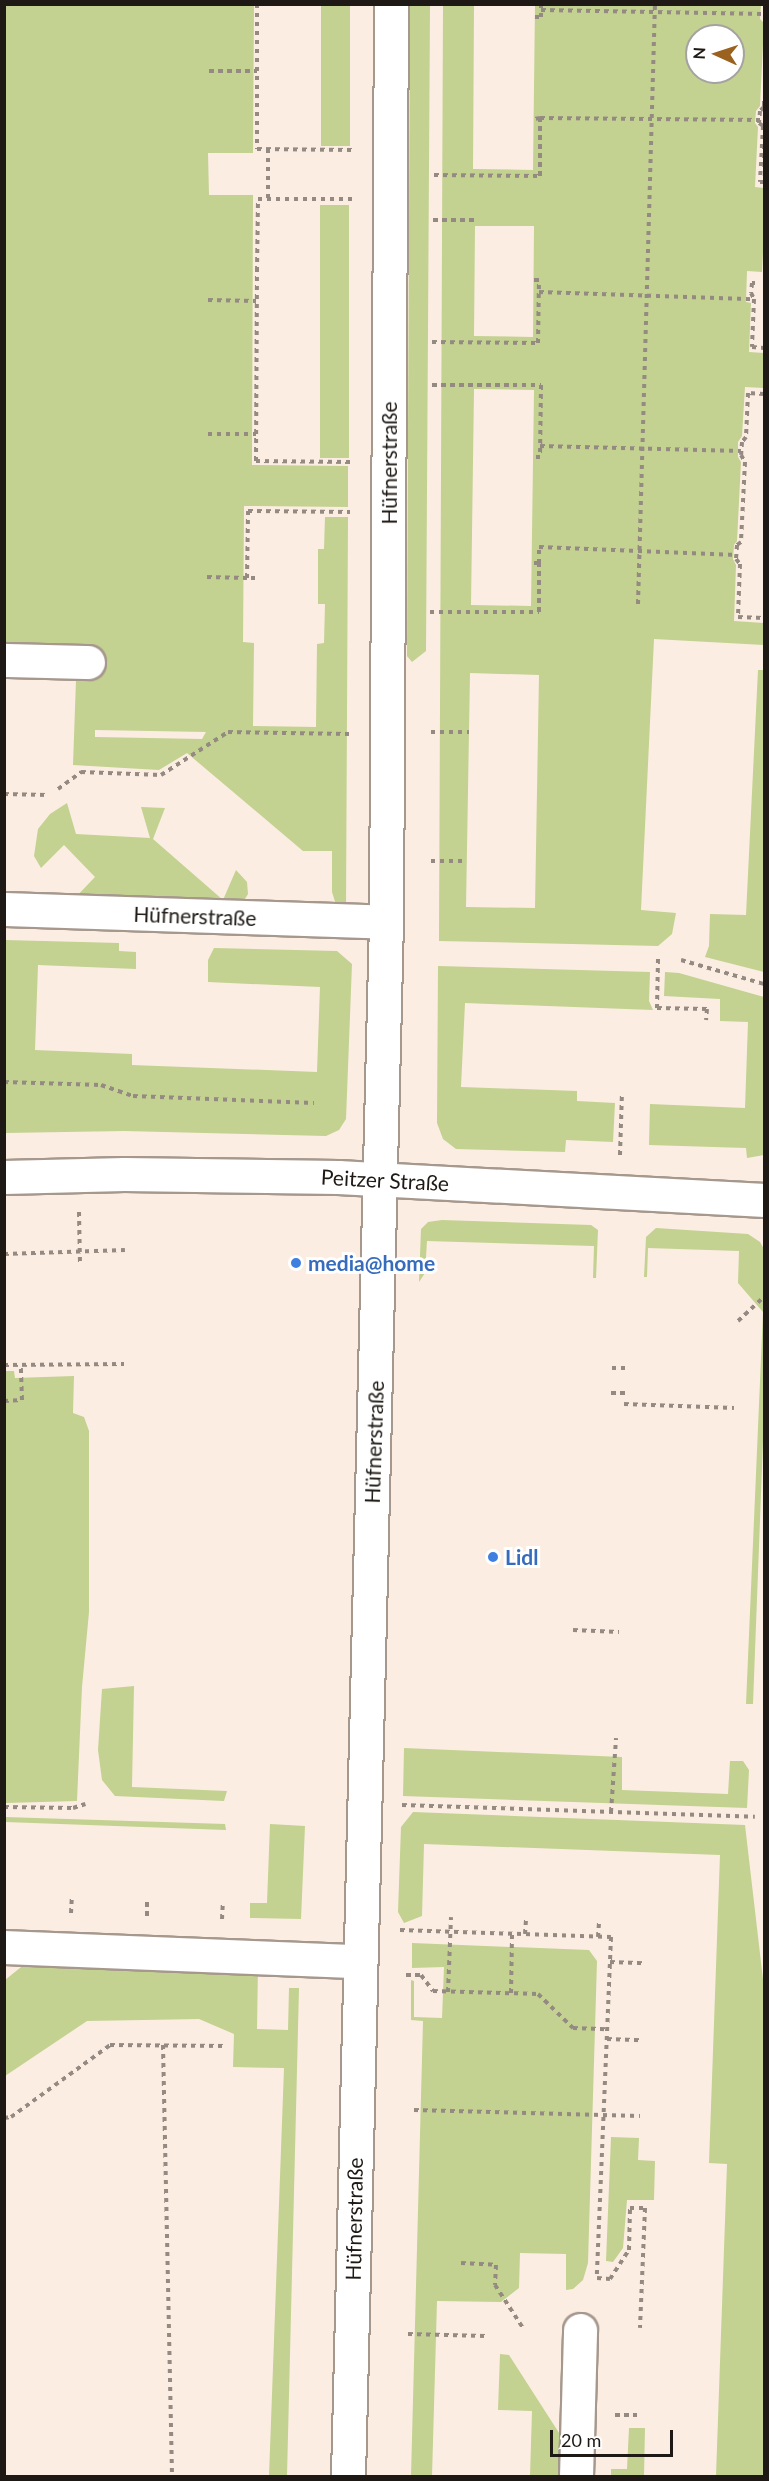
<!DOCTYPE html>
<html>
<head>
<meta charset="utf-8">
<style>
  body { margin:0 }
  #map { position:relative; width:769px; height:2481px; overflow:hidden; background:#fbede1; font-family:Lato,sans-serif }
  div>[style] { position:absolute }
  .green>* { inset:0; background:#c3d191; transform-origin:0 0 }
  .path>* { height:4px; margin-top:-2px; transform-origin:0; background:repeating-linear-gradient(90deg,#948a82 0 4.5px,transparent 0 9px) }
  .roads { filter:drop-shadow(2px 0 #a6988d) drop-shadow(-2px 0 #a6988d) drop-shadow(0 2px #a6988d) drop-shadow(0 -2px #a6988d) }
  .minor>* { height:33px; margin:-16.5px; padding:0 16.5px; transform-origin:16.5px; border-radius:16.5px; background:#fff }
  .dots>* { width:16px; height:16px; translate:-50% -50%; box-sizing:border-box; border:3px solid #fff; border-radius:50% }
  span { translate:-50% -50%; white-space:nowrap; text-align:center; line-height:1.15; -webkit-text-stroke:6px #fff; paint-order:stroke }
  .street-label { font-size:21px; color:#1e1915 }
  .shop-label { font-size:21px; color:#366cbe; font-weight:700 }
  .left { translate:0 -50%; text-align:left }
  .frame { position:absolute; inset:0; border:6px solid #1e1915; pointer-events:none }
  .north { position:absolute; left:685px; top:24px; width:60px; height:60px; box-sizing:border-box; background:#fff; border:2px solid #a5a3a1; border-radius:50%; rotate:273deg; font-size:16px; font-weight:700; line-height:24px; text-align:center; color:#1e1915 }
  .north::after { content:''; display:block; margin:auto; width:21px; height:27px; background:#9b621f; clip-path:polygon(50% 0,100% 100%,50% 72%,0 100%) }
  .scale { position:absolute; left:550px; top:2430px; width:123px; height:27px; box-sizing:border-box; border:3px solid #1e1915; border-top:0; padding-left:8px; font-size:18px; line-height:21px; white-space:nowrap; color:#1e1915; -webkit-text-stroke:4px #fff; paint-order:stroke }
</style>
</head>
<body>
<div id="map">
  <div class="green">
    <div style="clip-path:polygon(evenodd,5px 5px,254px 5px,253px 153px,208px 153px,209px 195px,253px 195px,252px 465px,348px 466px,348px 507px,244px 506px,243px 642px,254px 643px,253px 726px,316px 727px,317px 644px,324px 643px,325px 604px,318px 604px,318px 549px,324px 549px,325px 517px,348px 517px,346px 908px,337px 908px,332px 892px,332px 851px,303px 851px,187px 753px,159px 770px,73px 765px,76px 680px,5px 677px,5px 5px,95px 730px,206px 732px,202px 739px,95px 737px,95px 730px)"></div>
    <div style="left:321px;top:5px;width:29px;height:141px"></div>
    <div style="clip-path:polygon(430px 5px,426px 651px,412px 662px,407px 656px,410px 5px)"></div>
    <div style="clip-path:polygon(evenodd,443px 5px,474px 5px,473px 169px,533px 170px,535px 5px,761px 5px,760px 19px,764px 23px,760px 106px,756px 111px,755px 123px,758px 127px,755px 187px,764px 188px,764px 233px,762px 272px,747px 271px,746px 302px,751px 303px,749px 352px,764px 353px,764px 388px,745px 387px,742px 436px,738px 442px,738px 457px,741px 462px,737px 541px,734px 545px,733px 559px,736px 565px,734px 621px,764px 623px,764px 645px,654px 639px,641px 910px,676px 913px,672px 934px,658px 946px,439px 941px,443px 5px,697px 36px,733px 36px,733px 72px,697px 72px,697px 36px,443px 5px,475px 226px,534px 226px,533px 337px,474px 336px,475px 226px,443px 5px,474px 389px,534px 390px,531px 606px,471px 605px,474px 389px,443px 5px,470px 673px,539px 675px,535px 908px,466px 907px,470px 673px)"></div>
    <div style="left:320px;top:205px;width:29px;height:253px"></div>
    <div style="clip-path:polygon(758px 670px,764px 670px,764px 972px,705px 957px,709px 946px,710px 914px,746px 915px)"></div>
    <div style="clip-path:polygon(67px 803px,76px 834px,150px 838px,141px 807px,165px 808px,153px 839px,223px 900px,236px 870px,247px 882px,248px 894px,240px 907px,73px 900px,95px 877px,64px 845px,41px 868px,34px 856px,38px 829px,50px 814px)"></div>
    <div style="clip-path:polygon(5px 940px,119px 943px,119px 951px,136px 952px,136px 969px,38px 965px,35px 1050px,132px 1054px,132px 1065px,317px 1072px,320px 987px,208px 982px,208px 960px,214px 948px,337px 951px,352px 964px,346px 1119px,339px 1130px,326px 1136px,124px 1131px,5px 1133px)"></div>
    <div style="clip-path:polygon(438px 966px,650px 972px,649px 1001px,653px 1010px,465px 1003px,461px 1087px,577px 1091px,577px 1101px,615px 1103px,613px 1142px,566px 1140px,565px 1152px,456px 1149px,443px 1139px,437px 1123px)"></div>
    <div style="clip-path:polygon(665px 972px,679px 973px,764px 997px,764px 1155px,747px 1158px,746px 1148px,649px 1145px,650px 1104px,745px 1108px,748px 1022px,720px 1021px,720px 999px,664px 996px)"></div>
    <div style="clip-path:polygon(442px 1220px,591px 1225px,598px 1230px,596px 1278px,593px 1278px,594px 1246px,427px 1241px,425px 1273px,419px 1282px,421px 1229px,428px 1222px)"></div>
    <div style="clip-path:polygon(656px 1228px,748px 1234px,760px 1242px,764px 1249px,764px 1415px,753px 1704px,746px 1704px,763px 1312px,738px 1283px,739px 1251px,648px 1248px,647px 1277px,644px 1277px,646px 1237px)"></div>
    <div style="clip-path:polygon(5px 1371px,14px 1371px,15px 1378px,74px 1376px,73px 1413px,84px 1417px,89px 1431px,89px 1612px,82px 1687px,77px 1801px,5px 1803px)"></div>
    <div style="clip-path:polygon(134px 1686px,132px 1787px,227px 1791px,224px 1801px,115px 1796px,102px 1780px,98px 1750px,102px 1689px)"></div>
    <div style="clip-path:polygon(404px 1748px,622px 1757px,622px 1790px,728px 1794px,730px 1761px,743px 1761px,749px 1770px,747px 1808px,403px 1796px)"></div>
    <div style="clip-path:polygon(413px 1812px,745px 1825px,764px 1988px,764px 2476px,716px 2476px,727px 2164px,709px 2163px,720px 1855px,424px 1844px,422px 1916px,404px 1923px,398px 1912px,401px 1827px)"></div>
    <div style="clip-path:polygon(5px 1817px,225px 1824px,226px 1830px,5px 1822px)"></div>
    <div style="clip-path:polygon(270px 1824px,305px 1826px,301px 1919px,250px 1918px,250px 1903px,267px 1903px)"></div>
    <div style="clip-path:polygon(412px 1943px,589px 1950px,597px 1961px,588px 2263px,583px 2280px,573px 2289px,566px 2290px,566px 2254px,520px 2253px,519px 2288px,501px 2302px,437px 2301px,432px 2476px,411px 2476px,423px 2021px,411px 2020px,411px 1980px,414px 1981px,414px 2017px,442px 2018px,444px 1967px,412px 1968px)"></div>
    <div style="clip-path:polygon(31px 1959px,258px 1966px,257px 2029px,288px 2030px,289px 1988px,299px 1988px,287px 2476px,269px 2476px,284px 2068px,233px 2067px,234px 2034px,199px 2019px,87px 2021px,5px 2076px,5px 1980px)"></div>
    <div style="clip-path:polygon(611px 2137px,639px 2138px,638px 2160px,655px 2161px,654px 2200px,627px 2200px,623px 2248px,613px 2262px,606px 2261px)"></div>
    <div style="clip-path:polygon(500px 2354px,509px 2355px,561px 2436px,560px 2476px,530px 2476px,532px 2411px,498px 2410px)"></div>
    <div style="clip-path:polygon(629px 2428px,645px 2428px,644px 2476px,611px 2476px,611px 2469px,627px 2469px)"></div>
  </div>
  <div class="path">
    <div style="left:257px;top:4px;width:145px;rotate:90deg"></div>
    <div style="left:257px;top:149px;width:95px;rotate:0.6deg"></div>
    <div style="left:541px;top:10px;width:223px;rotate:1deg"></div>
    <div style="left:535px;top:17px;width:6px"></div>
    <div style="left:541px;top:17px;width:13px;rotate:-90deg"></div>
    <div style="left:209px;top:71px;width:48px"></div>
    <div style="left:764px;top:101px;width:6px;rotate:90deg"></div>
    <div style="left:764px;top:107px;width:6px;rotate:135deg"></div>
    <div style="left:760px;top:111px;width:12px;rotate:95deg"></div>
    <div style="left:759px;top:123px;width:5px;rotate:37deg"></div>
    <div style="left:763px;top:126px;width:56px;rotate:93.1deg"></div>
    <div style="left:760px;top:182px;width:4px"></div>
    <div style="left:540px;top:118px;width:220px;rotate:0.5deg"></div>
    <div style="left:268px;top:149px;width:50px;rotate:90deg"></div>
    <div style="left:434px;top:175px;width:106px;rotate:0.5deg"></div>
    <div style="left:540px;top:176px;width:58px;rotate:-90deg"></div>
    <div style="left:540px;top:118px;width:6px;rotate:171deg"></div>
    <div style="left:433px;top:220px;width:43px"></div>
    <div style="left:755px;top:283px;width:3px;rotate:180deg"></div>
    <div style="left:752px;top:283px;width:10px;rotate:96deg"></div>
    <div style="left:751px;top:293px;width:7px;rotate:63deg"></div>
    <div style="left:754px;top:299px;width:48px;rotate:92.4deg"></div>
    <div style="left:752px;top:347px;width:12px;rotate:5deg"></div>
    <div style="left:539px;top:292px;width:215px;rotate:1.9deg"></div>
    <div style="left:208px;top:300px;width:48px;rotate:1.2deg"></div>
    <div style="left:432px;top:342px;width:106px;rotate:0.5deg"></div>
    <div style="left:538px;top:343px;width:63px;rotate:-89.1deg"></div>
    <div style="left:539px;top:280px;width:5px;rotate:180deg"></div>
    <div style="left:432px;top:385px;width:109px"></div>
    <div style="left:541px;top:385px;width:72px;rotate:90.8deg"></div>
    <div style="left:540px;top:457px;width:7px;rotate:180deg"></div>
    <div style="left:764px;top:394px;width:16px;rotate:-176deg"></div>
    <div style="left:748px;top:393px;width:44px;rotate:92.6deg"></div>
    <div style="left:746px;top:437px;width:6px;rotate:129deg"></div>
    <div style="left:742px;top:442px;width:13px;rotate:94deg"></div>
    <div style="left:741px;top:455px;width:8px;rotate:60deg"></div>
    <div style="left:745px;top:462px;width:80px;rotate:92.9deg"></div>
    <div style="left:741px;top:542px;width:5px;rotate:143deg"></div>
    <div style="left:737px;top:545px;width:14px;rotate:94deg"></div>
    <div style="left:736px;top:559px;width:6px;rotate:51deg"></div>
    <div style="left:740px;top:564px;width:53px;rotate:92.2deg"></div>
    <div style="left:738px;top:617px;width:26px;rotate:2deg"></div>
    <div style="left:208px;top:434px;width:48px"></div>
    <div style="left:540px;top:446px;width:201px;rotate:1.4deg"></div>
    <div style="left:350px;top:462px;width:94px;rotate:-179.4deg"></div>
    <div style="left:256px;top:461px;width:190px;rotate:-89.7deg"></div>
    <div style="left:257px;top:271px;width:72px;rotate:-89.2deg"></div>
    <div style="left:258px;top:199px;width:95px"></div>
    <div style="left:539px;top:563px;width:16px;rotate:-90deg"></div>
    <div style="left:539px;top:547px;width:198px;rotate:2.3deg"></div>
    <div style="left:207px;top:577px;width:40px;rotate:1.4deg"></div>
    <div style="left:255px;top:578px;width:8px;rotate:180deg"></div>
    <div style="left:247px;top:578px;width:67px;rotate:-89.1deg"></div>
    <div style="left:248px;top:511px;width:102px;rotate:0.6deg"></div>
    <div style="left:638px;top:604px;width:600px;rotate:-88.38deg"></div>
    <div style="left:430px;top:612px;width:109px"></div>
    <div style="left:539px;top:612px;width:49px;rotate:-90deg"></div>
    <div style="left:539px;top:563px;width:7px;rotate:180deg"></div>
    <div style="left:431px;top:732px;width:38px"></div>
    <div style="left:58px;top:789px;width:29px;rotate:-36deg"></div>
    <div style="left:81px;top:772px;width:80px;rotate:2.1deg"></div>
    <div style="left:161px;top:775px;width:80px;rotate:-32.7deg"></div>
    <div style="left:228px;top:732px;width:121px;rotate:0.9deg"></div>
    <div style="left:4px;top:794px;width:43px;rotate:1.3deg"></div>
    <div style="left:431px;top:861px;width:36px"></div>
    <div style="left:658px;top:959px;width:49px;rotate:91.2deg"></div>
    <div style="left:657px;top:1008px;width:50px;rotate:1.1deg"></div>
    <div style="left:707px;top:1009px;width:11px;rotate:95deg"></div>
    <div style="left:681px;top:960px;width:86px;rotate:16.1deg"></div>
    <div style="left:4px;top:1082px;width:97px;rotate:1.8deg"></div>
    <div style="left:101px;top:1085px;width:34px;rotate:19deg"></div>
    <div style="left:133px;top:1096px;width:181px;rotate:2.2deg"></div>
    <div style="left:620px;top:1155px;width:62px;rotate:-88.2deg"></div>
    <div style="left:79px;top:1212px;width:54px;rotate:88.9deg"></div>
    <div style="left:4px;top:1254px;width:121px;rotate:-1.9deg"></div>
    <div style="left:313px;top:1263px;width:28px;rotate:2deg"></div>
    <div style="left:738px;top:1321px;width:35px;rotate:-43deg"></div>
    <div style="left:4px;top:1365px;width:120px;rotate:-0.5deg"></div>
    <div style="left:612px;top:1368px;width:14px"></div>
    <div style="left:611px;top:1393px;width:14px"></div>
    <div style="left:4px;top:1401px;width:18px;rotate:-3deg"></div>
    <div style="left:22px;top:1400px;width:35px;rotate:-92deg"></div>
    <div style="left:624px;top:1404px;width:110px;rotate:2.1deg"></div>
    <div style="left:573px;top:1630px;width:46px;rotate:2.5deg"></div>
    <div style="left:402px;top:1805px;width:353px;rotate:1.9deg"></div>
    <div style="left:4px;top:1807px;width:69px;rotate:0.8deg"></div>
    <div style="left:73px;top:1808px;width:13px;rotate:-18deg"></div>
    <div style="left:611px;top:1812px;width:74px;rotate:-86.1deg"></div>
    <div style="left:71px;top:1913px;width:17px;rotate:-87deg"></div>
    <div style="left:147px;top:1916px;width:17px;rotate:-90deg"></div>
    <div style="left:222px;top:1919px;width:17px;rotate:-87deg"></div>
    <div style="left:400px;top:1930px;width:211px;rotate:1.9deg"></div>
    <div style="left:611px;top:1937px;width:341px;rotate:92.4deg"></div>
    <div style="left:597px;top:2278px;width:13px;rotate:4deg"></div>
    <div style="left:610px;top:2279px;width:35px;rotate:-57deg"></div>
    <div style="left:629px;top:2250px;width:42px;rotate:-88.6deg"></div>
    <div style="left:630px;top:2208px;width:15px"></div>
    <div style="left:645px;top:2208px;width:120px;rotate:92.4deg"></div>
    <div style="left:525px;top:1934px;width:15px;rotate:-86deg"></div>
    <div style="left:598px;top:1937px;width:16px;rotate:-86deg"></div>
    <div style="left:610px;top:1962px;width:35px;rotate:2deg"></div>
    <div style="left:406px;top:1975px;width:15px"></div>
    <div style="left:421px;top:1975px;width:20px;rotate:53deg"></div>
    <div style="left:433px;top:1991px;width:105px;rotate:1.6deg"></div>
    <div style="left:538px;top:1994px;width:49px;rotate:44.2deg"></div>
    <div style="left:573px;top:2028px;width:34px;rotate:2deg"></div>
    <div style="left:448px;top:1992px;width:75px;rotate:-87.7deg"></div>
    <div style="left:511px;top:1993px;width:59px;rotate:-89deg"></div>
    <div style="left:607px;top:2039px;width:35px;rotate:2deg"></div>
    <div style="left:163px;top:2045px;width:431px;rotate:88.8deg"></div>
    <div style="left:414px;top:2110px;width:226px;rotate:1.5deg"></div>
    <div style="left:4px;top:2118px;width:7px;rotate:-8deg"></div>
    <div style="left:11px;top:2117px;width:122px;rotate:-36deg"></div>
    <div style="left:110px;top:2045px;width:117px;rotate:0.5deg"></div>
    <div style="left:461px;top:2263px;width:35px;rotate:3deg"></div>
    <div style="left:496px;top:2265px;width:20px;rotate:93deg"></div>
    <div style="left:495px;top:2285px;width:51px;rotate:56.9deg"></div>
    <div style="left:408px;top:2334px;width:77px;rotate:1.5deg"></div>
    <div style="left:615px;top:2415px;width:22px"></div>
  </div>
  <div class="roads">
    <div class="minor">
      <div style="left:4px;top:660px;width:84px;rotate:1.4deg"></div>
      <div style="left:4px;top:909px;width:382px;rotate:1.9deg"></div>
      <div style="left:4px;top:1177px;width:120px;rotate:-1.4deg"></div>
      <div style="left:124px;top:1174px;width:214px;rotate:0.8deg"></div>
      <div style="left:338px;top:1177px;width:427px;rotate:3.1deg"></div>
      <div style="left:4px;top:1947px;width:356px;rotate:2.3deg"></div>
      <div style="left:348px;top:2476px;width:1554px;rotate:-88.6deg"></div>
      <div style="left:386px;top:922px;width:918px;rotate:-89.69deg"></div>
      <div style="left:576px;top:2476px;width:146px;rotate:-88.4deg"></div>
    </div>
  </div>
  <div class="dots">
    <div style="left:296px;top:1263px;background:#3f7fe0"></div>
    <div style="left:493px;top:1557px;background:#3f7fe0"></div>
  </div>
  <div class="street-label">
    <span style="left:389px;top:463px;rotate:-90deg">Hüfnerstraße</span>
    <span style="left:195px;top:916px;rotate:2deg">Hüfnerstraße</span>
    <span style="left:385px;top:1180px;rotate:3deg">Peitzer Straße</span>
    <span style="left:374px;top:1442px;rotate:-88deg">Hüfnerstraße</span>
    <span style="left:354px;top:2219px;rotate:-89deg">Hüfnerstraße</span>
  </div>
  <div class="shop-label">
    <span class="left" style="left:308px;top:1263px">media@home</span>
    <span class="left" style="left:505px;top:1557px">Lidl</span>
  </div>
  <div class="frame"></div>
  <div class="north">N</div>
  <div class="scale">20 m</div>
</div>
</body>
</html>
